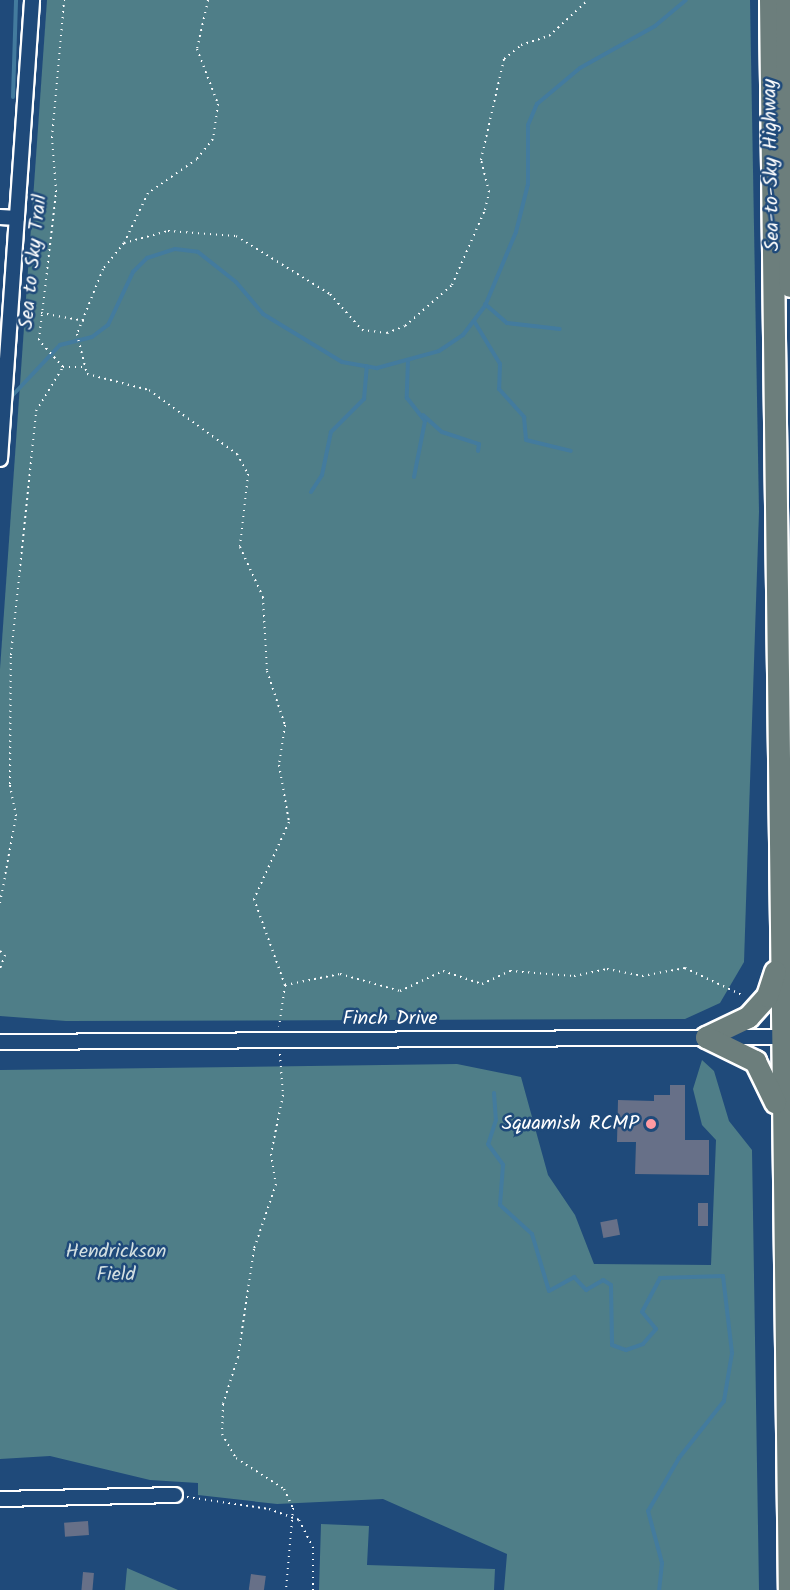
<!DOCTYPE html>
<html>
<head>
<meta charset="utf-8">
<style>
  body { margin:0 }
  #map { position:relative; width:790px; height:1590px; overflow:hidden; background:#1f4a7a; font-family:Kalam,sans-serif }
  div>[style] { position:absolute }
  .green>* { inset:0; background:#4f7e88 }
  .stream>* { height:4px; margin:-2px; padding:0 2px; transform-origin:2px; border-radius:2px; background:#437b9e }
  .building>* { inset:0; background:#677088; transform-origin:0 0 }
  .path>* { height:2px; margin-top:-1px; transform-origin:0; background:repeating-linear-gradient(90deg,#fff 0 1.5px,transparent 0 6px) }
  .roads { filter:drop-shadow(2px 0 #fff) drop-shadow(-2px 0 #fff) drop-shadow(0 2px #fff) drop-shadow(0 -2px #fff) }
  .minor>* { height:14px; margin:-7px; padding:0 7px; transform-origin:7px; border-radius:7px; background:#1f4a7a }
  .highway>* { height:21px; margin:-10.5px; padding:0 10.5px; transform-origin:10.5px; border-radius:10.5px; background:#6c7e7c }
  .dots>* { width:16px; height:16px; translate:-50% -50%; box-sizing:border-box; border:3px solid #1f4a7a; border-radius:50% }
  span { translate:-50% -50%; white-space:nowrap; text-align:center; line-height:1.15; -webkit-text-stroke:5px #1f4a7a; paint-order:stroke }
  .street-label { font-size:20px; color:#fff }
  .poi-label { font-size:20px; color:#fff }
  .right { translate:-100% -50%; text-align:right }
  .park-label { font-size:20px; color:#d3dfe1 }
</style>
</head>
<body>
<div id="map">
  <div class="green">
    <div style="clip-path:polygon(47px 0,750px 0,759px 512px,744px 962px,720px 1003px,685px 1019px,66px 1021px,0 1016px,0 669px)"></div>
    <div style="clip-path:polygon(702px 1060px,714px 1071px,729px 1121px,752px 1150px,759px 1590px,504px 1590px,507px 1554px,383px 1499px,277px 1504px,198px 1495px,198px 1483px,150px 1480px,50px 1456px,0 1459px,0 1070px,457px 1064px,521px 1077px,548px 1175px,575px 1215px,594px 1264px,711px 1265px,716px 1140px,702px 1125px,693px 1089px)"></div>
    <div style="clip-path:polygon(321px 1524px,369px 1526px,367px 1565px,495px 1569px,494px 1590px,319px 1590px)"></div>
    <div style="clip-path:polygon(127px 1568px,178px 1590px,125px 1590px)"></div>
  </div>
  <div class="stream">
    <div style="left:13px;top:97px;width:97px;rotate:-88.2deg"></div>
    <div style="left:485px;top:304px;width:29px;rotate:41deg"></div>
    <div style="left:507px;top:323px;width:53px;rotate:6.5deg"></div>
    <div style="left:474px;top:321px;width:50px;rotate:58.8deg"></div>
    <div style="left:500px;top:364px;width:25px;rotate:92deg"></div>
    <div style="left:499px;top:389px;width:38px;rotate:48deg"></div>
    <div style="left:524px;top:417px;width:23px;rotate:85deg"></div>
    <div style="left:526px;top:440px;width:46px;rotate:13.7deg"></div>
    <div style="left:408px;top:360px;width:38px;rotate:92deg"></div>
    <div style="left:407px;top:398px;width:29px;rotate:52deg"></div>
    <div style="left:425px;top:421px;width:57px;rotate:101.1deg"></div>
    <div style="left:10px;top:398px;width:73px;rotate:-46.7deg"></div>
    <div style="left:60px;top:345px;width:33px;rotate:-14deg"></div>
    <div style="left:92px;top:337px;width:20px;rotate:-37deg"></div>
    <div style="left:108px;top:325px;width:59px;rotate:-64.7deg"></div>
    <div style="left:133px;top:272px;width:20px;rotate:-45deg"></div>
    <div style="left:147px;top:258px;width:29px;rotate:-18deg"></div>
    <div style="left:175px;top:249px;width:23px;rotate:7deg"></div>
    <div style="left:198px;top:252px;width:48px;rotate:38.3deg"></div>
    <div style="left:236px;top:282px;width:42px;rotate:49.8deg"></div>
    <div style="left:263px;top:314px;width:92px;rotate:31.3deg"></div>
    <div style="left:342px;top:362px;width:36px;rotate:10deg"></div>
    <div style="left:377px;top:368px;width:64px;rotate:-15.3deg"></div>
    <div style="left:439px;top:351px;width:29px;rotate:-34deg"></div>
    <div style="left:463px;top:335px;width:36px;rotate:-53deg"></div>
    <div style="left:485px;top:306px;width:80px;rotate:-67.3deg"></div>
    <div style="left:516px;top:232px;width:49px;rotate:-76deg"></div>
    <div style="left:528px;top:184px;width:59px;rotate:-90deg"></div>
    <div style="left:528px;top:125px;width:23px;rotate:-67deg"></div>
    <div style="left:537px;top:104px;width:56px;rotate:-39.9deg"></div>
    <div style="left:580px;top:68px;width:86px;rotate:-29.2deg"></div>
    <div style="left:655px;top:26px;width:40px;rotate:-40deg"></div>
    <div style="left:423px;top:415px;width:25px;rotate:42deg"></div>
    <div style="left:442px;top:432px;width:39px;rotate:18deg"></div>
    <div style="left:479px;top:444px;width:7px;rotate:98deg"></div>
    <div style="left:311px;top:492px;width:20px;rotate:-57deg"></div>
    <div style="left:322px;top:475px;width:44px;rotate:-78.2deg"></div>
    <div style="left:331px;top:432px;width:47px;rotate:-45deg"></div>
    <div style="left:364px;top:399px;width:33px;rotate:-85deg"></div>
    <div style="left:494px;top:1093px;width:27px;rotate:86deg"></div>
    <div style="left:496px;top:1120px;width:25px;rotate:108deg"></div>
    <div style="left:488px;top:1144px;width:26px;rotate:54deg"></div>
    <div style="left:503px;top:1165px;width:40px;rotate:94.3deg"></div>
    <div style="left:500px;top:1205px;width:43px;rotate:42.2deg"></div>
    <div style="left:532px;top:1234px;width:59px;rotate:73.4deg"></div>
    <div style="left:549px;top:1291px;width:29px;rotate:-29deg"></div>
    <div style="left:574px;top:1277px;width:18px;rotate:47deg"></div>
    <div style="left:586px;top:1290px;width:20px;rotate:-30deg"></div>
    <div style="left:603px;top:1280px;width:9px;rotate:32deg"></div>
    <div style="left:611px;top:1285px;width:60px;rotate:89deg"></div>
    <div style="left:612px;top:1345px;width:15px;rotate:20deg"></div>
    <div style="left:626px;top:1350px;width:18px;rotate:-19deg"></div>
    <div style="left:643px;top:1344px;width:20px;rotate:-49deg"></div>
    <div style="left:656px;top:1329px;width:22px;rotate:-129deg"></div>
    <div style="left:642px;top:1312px;width:38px;rotate:-62deg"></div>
    <div style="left:660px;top:1278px;width:63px;rotate:-1.8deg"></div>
    <div style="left:723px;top:1276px;width:78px;rotate:83.3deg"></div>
    <div style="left:732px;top:1353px;width:49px;rotate:99.5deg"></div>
    <div style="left:724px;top:1401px;width:73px;rotate:128.3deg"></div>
    <div style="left:679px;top:1458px;width:61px;rotate:120.3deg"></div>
    <div style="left:648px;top:1511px;width:54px;rotate:74.9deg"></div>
    <div style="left:662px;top:1563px;width:27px;rotate:96deg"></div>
  </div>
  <div class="building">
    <div style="clip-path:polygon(670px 1085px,685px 1085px,685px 1140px,709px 1140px,709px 1175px,635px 1174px,636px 1142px,617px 1142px,618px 1100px,654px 1101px,654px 1095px,670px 1095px)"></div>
    <div style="left:698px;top:1203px;width:10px;height:23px"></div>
    <div style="left:617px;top:1219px;width:16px;height:17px;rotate:79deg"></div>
    <div style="left:88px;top:1521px;width:14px;height:24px;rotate:86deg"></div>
    <div style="left:83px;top:1572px;width:11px;height:18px;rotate:5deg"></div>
    <div style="left:251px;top:1574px;width:15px;height:16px;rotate:8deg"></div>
  </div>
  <div class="path">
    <div style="left:208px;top:0;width:50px;rotate:102.7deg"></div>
    <div style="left:197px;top:49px;width:59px;rotate:69.1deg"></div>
    <div style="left:218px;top:104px;width:35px;rotate:98deg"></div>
    <div style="left:213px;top:139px;width:26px;rotate:129deg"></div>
    <div style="left:197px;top:159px;width:60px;rotate:145.2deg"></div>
    <div style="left:148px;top:193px;width:55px;rotate:115.6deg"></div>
    <div style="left:124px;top:243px;width:33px;rotate:129deg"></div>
    <div style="left:103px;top:269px;width:70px;rotate:111.8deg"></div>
    <div style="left:77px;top:334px;width:41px;rotate:76deg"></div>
    <div style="left:87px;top:374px;width:64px;rotate:14.5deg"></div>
    <div style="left:149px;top:390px;width:109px;rotate:36deg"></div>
    <div style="left:237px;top:454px;width:23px;rotate:61deg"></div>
    <div style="left:248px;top:474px;width:73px;rotate:96.3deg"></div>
    <div style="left:240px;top:547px;width:55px;rotate:65.3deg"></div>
    <div style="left:263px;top:597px;width:74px;rotate:86.9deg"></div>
    <div style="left:267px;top:671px;width:57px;rotate:71.6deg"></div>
    <div style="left:285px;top:725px;width:40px;rotate:98.5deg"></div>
    <div style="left:279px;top:765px;width:58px;rotate:80deg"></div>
    <div style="left:289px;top:822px;width:85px;rotate:114.4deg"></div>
    <div style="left:254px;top:899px;width:91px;rotate:70.2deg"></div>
    <div style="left:285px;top:985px;width:42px;rotate:98.1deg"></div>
    <div style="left:124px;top:243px;width:46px;rotate:-15.3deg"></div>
    <div style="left:168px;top:231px;width:68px;rotate:4.2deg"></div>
    <div style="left:236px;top:236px;width:110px;rotate:31.7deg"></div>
    <div style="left:330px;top:294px;width:48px;rotate:48.4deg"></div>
    <div style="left:362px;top:330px;width:25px;rotate:7deg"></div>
    <div style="left:387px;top:333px;width:19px;rotate:-21deg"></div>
    <div style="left:405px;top:326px;width:62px;rotate:-41.1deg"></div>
    <div style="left:452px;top:285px;width:82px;rotate:-66.3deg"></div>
    <div style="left:485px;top:210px;width:18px;rotate:-77deg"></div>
    <div style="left:489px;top:192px;width:33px;rotate:-104deg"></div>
    <div style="left:481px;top:160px;width:104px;rotate:-77.2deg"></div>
    <div style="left:504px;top:59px;width:22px;rotate:-39deg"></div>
    <div style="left:521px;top:45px;width:29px;rotate:-18deg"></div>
    <div style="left:549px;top:36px;width:53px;rotate:-42.7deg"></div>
    <div style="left:41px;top:313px;width:45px;rotate:10.3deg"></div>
    <div style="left:63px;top:367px;width:20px"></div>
    <div style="left:0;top:903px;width:88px;rotate:-79.6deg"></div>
    <div style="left:16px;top:816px;width:33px;rotate:-101deg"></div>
    <div style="left:10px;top:784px;width:129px;rotate:-89.6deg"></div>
    <div style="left:11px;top:655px;width:245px;rotate:-84.1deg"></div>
    <div style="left:36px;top:411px;width:52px;rotate:-58.5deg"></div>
    <div style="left:63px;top:367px;width:36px;rotate:-132deg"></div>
    <div style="left:39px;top:340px;width:149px;rotate:-83.4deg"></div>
    <div style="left:56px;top:192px;width:54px;rotate:-94.2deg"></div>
    <div style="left:52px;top:138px;width:139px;rotate:-85deg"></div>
    <div style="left:0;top:951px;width:6px;rotate:39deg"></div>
    <div style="left:5px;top:955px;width:15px;rotate:110deg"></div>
    <div style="left:285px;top:985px;width:56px;rotate:-11.3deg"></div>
    <div style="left:340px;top:974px;width:62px;rotate:15.8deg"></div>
    <div style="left:400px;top:991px;width:47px;rotate:-24.9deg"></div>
    <div style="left:443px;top:971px;width:41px;rotate:18.4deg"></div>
    <div style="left:482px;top:984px;width:31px;rotate:-25deg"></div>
    <div style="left:510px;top:971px;width:64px;rotate:4.5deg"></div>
    <div style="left:574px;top:976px;width:34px;rotate:-12deg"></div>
    <div style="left:607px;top:969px;width:36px;rotate:11deg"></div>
    <div style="left:642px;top:976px;width:44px;rotate:-10.5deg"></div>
    <div style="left:685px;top:968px;width:65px;rotate:25.4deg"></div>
    <div style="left:280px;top:1054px;width:41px;rotate:85.8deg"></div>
    <div style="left:283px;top:1095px;width:60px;rotate:101.5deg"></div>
    <div style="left:271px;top:1154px;width:30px;rotate:81deg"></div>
    <div style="left:276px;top:1184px;width:69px;rotate:108.7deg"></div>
    <div style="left:254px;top:1249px;width:109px;rotate:98.4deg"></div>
    <div style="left:238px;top:1357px;width:49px;rotate:107.7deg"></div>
    <div style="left:223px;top:1404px;width:30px;rotate:92deg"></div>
    <div style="left:222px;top:1434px;width:28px;rotate:60deg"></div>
    <div style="left:236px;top:1458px;width:57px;rotate:32.9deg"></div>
    <div style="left:284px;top:1489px;width:21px;rotate:65deg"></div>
    <div style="left:293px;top:1508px;width:82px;rotate:94.9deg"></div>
    <div style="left:187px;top:1497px;width:83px;rotate:8.3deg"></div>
    <div style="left:269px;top:1509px;width:32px;rotate:20deg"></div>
    <div style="left:299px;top:1520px;width:30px;rotate:63deg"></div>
    <div style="left:313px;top:1547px;width:43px;rotate:90deg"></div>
  </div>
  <div class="roads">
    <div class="minor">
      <div style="left:0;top:217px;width:17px;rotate:3deg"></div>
      <div style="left:0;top:459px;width:460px;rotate:-86deg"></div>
      <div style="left:0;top:1042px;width:788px;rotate:-0.36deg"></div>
      <div style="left:0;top:1499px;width:175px;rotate:-1.3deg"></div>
    </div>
    <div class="highway">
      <div style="left:770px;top:0;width:1590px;rotate:89.32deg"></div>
      <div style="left:786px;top:0;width:286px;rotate:89.2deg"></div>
      <div style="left:706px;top:1037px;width:47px;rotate:-25.5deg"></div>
      <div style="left:748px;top:1017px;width:28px;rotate:-48deg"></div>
      <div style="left:767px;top:996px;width:26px;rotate:-72deg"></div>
      <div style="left:706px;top:1037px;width:55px;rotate:26.1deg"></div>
      <div style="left:755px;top:1061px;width:46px;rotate:64deg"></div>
    </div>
  </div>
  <div class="dots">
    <div style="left:651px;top:1124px;background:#ff9aa2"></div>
  </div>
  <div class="street-label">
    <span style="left:772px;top:165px;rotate:-91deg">Sea-to-Sky Highway</span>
    <span style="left:34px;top:262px;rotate:-84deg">Sea to Sky Trail</span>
    <span style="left:390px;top:1019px">Finch Drive</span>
  </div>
  <div class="poi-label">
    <span class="right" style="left:639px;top:1124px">Squamish RCMP</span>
  </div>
  <div class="park-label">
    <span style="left:116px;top:1264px">Hendrickson<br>Field</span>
  </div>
</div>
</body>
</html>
